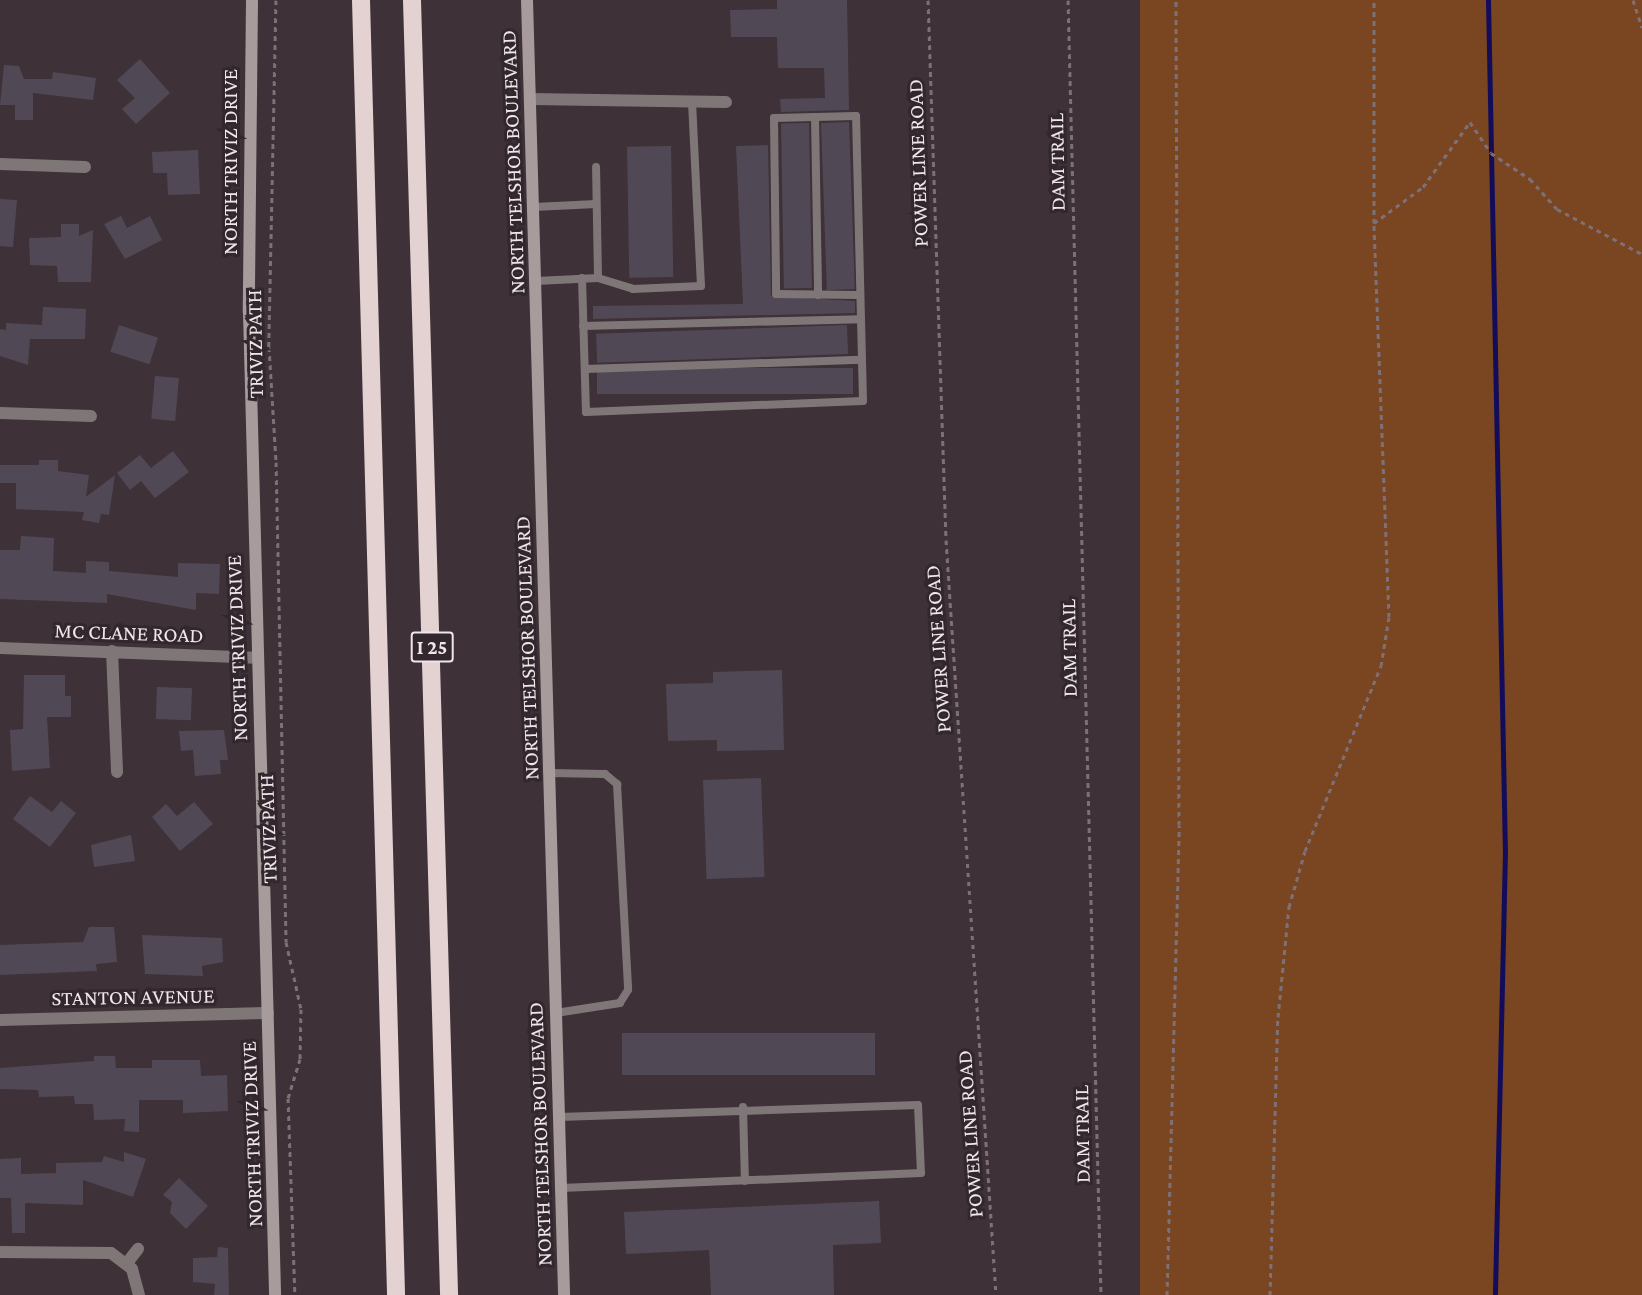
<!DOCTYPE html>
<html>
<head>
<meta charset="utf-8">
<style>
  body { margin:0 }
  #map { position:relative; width:1642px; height:1295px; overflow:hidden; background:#3e3138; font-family:"Crimson Pro",serif }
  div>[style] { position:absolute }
  .green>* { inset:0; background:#7a4622; transform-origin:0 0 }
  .stream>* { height:5px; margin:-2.5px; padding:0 2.5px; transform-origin:2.5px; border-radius:2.5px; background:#130d59 }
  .building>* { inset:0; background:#504955; transform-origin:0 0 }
  .path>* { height:3px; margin-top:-1.5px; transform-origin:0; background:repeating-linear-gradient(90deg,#7d7177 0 4.5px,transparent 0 9px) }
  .lane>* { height:8px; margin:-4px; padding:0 4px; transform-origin:4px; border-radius:4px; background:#7f7777 }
  .street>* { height:12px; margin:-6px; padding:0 6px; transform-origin:6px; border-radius:6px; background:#7f7777 }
  .secondary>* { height:12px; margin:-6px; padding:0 6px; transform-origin:6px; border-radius:6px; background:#a89b9b }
  .highway>* { height:18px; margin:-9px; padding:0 9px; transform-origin:9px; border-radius:9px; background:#e4d1d1 }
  span { translate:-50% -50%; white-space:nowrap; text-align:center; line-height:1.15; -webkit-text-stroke:6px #33272e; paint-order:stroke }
  .shield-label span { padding:2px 4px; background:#33272e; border:2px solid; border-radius:4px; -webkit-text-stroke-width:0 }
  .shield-label { font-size:20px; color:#eee6ea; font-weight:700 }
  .street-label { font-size:21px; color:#eee6ea }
</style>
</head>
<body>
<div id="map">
  <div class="green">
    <div style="left:1140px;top:0;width:502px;height:1295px"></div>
  </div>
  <div class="stream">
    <div style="left:1488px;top:0;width:851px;rotate:88.86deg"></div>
    <div style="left:1505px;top:851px;width:444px;rotate:91.3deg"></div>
  </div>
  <div class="building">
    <div style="clip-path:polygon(777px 0,847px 0,849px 110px,781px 112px,780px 99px,825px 98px,824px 68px,778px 68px,777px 37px,731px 37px,730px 10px,777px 9px)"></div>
    <div style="clip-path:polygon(140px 59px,170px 93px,136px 124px,122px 109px,135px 98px,117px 80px)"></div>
    <div style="clip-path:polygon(4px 65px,19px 66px,24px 79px,52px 79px,53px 72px,96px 78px,93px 100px,33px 93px,33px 120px,15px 120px,15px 105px,0 105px)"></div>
    <div style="left:849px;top:122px;width:167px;height:28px;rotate:88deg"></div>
    <div style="left:809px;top:123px;width:165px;height:28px;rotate:89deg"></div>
    <div style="clip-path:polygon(768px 145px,771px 296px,855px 301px,855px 313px,593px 319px,593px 306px,743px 304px,736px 146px)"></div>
    <div style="left:671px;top:146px;width:131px;height:44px;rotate:89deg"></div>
    <div style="clip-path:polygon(198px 150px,200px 194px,168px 195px,167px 173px,153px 173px,152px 152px)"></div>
    <div style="clip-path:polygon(0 199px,17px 200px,13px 247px,0 246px)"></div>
    <div style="clip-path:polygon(121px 216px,127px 228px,150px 216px,162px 240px,125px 259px,104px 224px)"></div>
    <div style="clip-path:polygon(61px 224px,79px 224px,79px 236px,93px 230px,91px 282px,58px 282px,57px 266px,30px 265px,29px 238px,61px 237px)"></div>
    <div style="clip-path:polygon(43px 307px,86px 309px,85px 339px,30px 339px,28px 365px,0 356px,0 329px,6px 330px,6px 323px,42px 325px)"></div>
    <div style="left:119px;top:325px;width:41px;height:28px;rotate:18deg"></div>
    <div style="left:847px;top:325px;width:29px;height:251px;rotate:88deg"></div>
    <div style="left:853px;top:368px;width:26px;height:256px;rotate:90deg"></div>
    <div style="left:155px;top:376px;width:24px;height:43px;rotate:5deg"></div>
    <div style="clip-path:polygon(173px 451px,189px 472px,155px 498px,141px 481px,130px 490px,117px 473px,140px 455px,151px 468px)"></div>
    <div style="clip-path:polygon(39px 460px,58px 460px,58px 471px,89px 475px,86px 497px,115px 475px,109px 515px,101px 514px,99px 523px,82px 520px,84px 512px,16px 509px,16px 483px,0 483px,0 465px,39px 465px)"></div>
    <div style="clip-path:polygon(21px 536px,54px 538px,53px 571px,86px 573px,86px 561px,109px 562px,109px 571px,178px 577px,178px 563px,220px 564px,219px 594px,196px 593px,196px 610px,107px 594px,107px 603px,0 599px,0 550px,20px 550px)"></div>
    <div style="clip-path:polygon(782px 670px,784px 750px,717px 751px,717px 740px,668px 741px,666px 684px,713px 683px,713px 672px)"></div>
    <div style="clip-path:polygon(24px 675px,65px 675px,65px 696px,71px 696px,71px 717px,47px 717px,50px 768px,12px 771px,10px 730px,23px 729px)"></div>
    <div style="left:157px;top:687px;width:35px;height:32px;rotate:2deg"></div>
    <div style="clip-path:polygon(224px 730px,228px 760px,220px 760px,221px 774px,195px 776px,193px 750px,181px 751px,179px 731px)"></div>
    <div style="left:761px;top:778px;width:99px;height:58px;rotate:88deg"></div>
    <div style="clip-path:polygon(30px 796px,52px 812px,61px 801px,76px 813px,50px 847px,13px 819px)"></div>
    <div style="clip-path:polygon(194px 802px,213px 824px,180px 851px,152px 817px,166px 804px,177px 816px)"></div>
    <div style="clip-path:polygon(131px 835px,135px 861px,94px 867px,91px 845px)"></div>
    <div style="clip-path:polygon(89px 927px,114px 927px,117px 962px,96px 964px,97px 971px,0 975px,0 945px,83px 942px)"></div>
    <div style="clip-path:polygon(142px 935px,222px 938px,223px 962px,202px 966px,203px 976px,145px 974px)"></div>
    <div style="left:875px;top:1033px;width:42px;height:253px;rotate:90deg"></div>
    <div style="clip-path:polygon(94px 1056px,115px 1056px,116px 1068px,152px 1068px,152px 1060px,200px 1060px,201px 1076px,227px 1075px,228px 1111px,183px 1113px,183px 1100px,139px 1100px,139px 1132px,124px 1131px,125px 1119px,94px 1120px,93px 1104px,75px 1104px,74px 1096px,39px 1097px,38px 1090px,0 1089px,0 1068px,94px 1061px)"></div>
    <div style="clip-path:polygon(124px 1152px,146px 1159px,133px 1197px,83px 1180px,83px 1205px,25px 1203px,25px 1233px,12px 1233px,11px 1198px,0 1198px,0 1159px,21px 1158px,21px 1174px,56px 1173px,56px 1163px,102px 1162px,104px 1156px,124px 1162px)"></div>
    <div style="clip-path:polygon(179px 1178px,208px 1206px,186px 1229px,170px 1213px,172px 1202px,163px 1195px)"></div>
    <div style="clip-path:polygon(879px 1201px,881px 1243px,833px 1245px,834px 1295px,711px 1295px,709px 1250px,626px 1254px,624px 1212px)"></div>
    <div style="clip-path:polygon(218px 1247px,228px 1248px,229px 1295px,214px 1295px,215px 1284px,193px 1282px,193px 1258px,217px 1257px)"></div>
  </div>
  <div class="path">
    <div style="left:276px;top:0;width:347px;rotate:91.2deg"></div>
    <div style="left:269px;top:347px;width:115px;rotate:86.5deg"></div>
    <div style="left:276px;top:462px;width:480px;rotate:88.8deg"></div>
    <div style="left:286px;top:942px;width:69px;rotate:77.4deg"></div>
    <div style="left:301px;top:1009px;width:50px;rotate:91.1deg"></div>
    <div style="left:300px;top:1059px;width:41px;rotate:107.1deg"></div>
    <div style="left:288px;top:1098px;width:197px;rotate:88deg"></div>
    <div style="left:928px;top:0;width:540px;rotate:88.09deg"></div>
    <div style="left:946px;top:540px;width:757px;rotate:86.21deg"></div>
    <div style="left:1068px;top:0;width:1295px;rotate:88.54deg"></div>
    <div style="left:1633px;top:0;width:29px;rotate:72deg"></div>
    <div style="left:1374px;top:223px;width:61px;rotate:-36.3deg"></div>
    <div style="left:1423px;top:187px;width:80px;rotate:-54.1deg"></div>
    <div style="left:1470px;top:122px;width:37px;rotate:56deg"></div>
    <div style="left:1491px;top:153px;width:47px;rotate:33.7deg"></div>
    <div style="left:1530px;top:179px;width:40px;rotate:48deg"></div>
    <div style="left:1557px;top:209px;width:96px;rotate:27.9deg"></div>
    <div style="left:1167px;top:1295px;width:470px;rotate:-88.5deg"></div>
    <div style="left:1179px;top:825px;width:825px;rotate:-90.21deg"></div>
    <div style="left:1270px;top:1295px;width:278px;rotate:-88.4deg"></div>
    <div style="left:1278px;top:1017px;width:111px;rotate:-84.3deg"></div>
    <div style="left:1289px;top:907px;width:58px;rotate:-74.1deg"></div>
    <div style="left:1305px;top:851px;width:200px;rotate:-67.7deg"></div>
    <div style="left:1381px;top:666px;width:50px;rotate:-80.7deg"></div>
    <div style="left:1389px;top:617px;width:394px;rotate:-92.2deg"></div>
    <div style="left:1374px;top:223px;width:223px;rotate:-90deg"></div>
  </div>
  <div class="lane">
    <div style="left:815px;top:117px;width:178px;rotate:89deg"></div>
    <div style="left:534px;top:207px;width:62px;rotate:-2.8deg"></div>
    <div style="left:582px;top:278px;width:134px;rotate:88.3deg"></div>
    <div style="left:586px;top:412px;width:277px;rotate:-2.3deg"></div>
    <div style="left:863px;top:401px;width:285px;rotate:-91.4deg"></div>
    <div style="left:856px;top:116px;width:82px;rotate:178.6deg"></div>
    <div style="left:774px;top:118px;width:176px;rotate:89.3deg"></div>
    <div style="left:776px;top:294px;width:84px;rotate:0.7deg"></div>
    <div style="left:598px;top:278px;width:37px;rotate:17deg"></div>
    <div style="left:633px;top:289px;width:68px;rotate:-2.5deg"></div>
    <div style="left:701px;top:286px;width:185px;rotate:-92.8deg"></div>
    <div style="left:536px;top:281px;width:62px;rotate:-2.8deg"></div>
    <div style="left:598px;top:278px;width:111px;rotate:-91deg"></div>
    <div style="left:583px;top:326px;width:278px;rotate:-1.4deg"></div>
    <div style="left:585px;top:369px;width:276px;rotate:-1.9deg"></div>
    <div style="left:550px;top:773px;width:55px;rotate:1deg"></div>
    <div style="left:605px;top:774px;width:16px;rotate:40deg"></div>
    <div style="left:617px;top:784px;width:206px;rotate:86.9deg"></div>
    <div style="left:628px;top:990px;width:15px;rotate:122deg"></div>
    <div style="left:620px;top:1003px;width:65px;rotate:171.1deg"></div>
    <div style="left:743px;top:1107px;width:74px;rotate:88.5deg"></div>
    <div style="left:559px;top:1117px;width:359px;rotate:-1.9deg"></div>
    <div style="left:918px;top:1105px;width:68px;rotate:87.5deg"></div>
    <div style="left:921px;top:1173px;width:360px;rotate:177.6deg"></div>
  </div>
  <div class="street">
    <div style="left:531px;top:99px;width:195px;rotate:0.9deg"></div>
    <div style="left:0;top:164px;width:85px;rotate:2deg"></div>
    <div style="left:0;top:413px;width:91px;rotate:1.9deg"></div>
    <div style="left:0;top:648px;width:257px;rotate:2.2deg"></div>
    <div style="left:112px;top:651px;width:121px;rotate:87.6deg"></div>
    <div style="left:0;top:1020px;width:268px;rotate:-1.5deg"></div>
    <div style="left:0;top:1252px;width:111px;rotate:0.5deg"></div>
    <div style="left:111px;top:1253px;width:26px;rotate:37deg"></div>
    <div style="left:132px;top:1269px;width:27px;rotate:75deg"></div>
    <div style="left:127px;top:1263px;width:18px;rotate:-52deg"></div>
  </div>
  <div class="secondary">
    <div style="left:252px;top:0;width:312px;rotate:90.6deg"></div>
    <div style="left:249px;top:312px;width:983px;rotate:88.48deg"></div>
    <div style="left:527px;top:0;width:1296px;rotate:88.36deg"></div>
  </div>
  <div class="highway">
    <div style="left:361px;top:0;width:1295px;rotate:88.45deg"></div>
    <div style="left:412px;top:0;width:1296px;rotate:88.36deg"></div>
  </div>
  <div class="shield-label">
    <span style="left:432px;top:647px">I 25</span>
  </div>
  <div class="street-label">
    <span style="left:230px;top:162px;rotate:-90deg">NORTH TRIVIZ DRIVE</span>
    <span style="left:513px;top:162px;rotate:-92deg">NORTH TELSHOR BOULEVARD</span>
    <span style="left:1057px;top:162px;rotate:-91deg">DAM TRAIL</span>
    <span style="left:918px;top:163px;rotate:-92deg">POWER LINE ROAD</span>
    <span style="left:255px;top:344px;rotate:-91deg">TRIVIZ PATH</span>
    <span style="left:129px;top:633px;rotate:2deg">MC CLANE ROAD</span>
    <span style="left:237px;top:648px;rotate:-92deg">NORTH TRIVIZ DRIVE</span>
    <span style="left:527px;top:648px;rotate:-92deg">NORTH TELSHOR BOULEVARD</span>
    <span style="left:1069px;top:648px;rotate:-91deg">DAM TRAIL</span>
    <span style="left:938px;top:649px;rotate:-94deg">POWER LINE ROAD</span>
    <span style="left:268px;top:829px;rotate:-92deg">TRIVIZ PATH</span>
    <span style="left:133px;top:997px;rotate:-1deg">STANTON AVENUE</span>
    <span style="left:252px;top:1134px;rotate:-92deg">NORTH TRIVIZ DRIVE</span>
    <span style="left:540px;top:1134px;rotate:-92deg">NORTH TELSHOR BOULEVARD</span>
    <span style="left:970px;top:1134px;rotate:-94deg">POWER LINE ROAD</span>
    <span style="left:1082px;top:1134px;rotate:-91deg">DAM TRAIL</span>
  </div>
</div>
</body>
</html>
